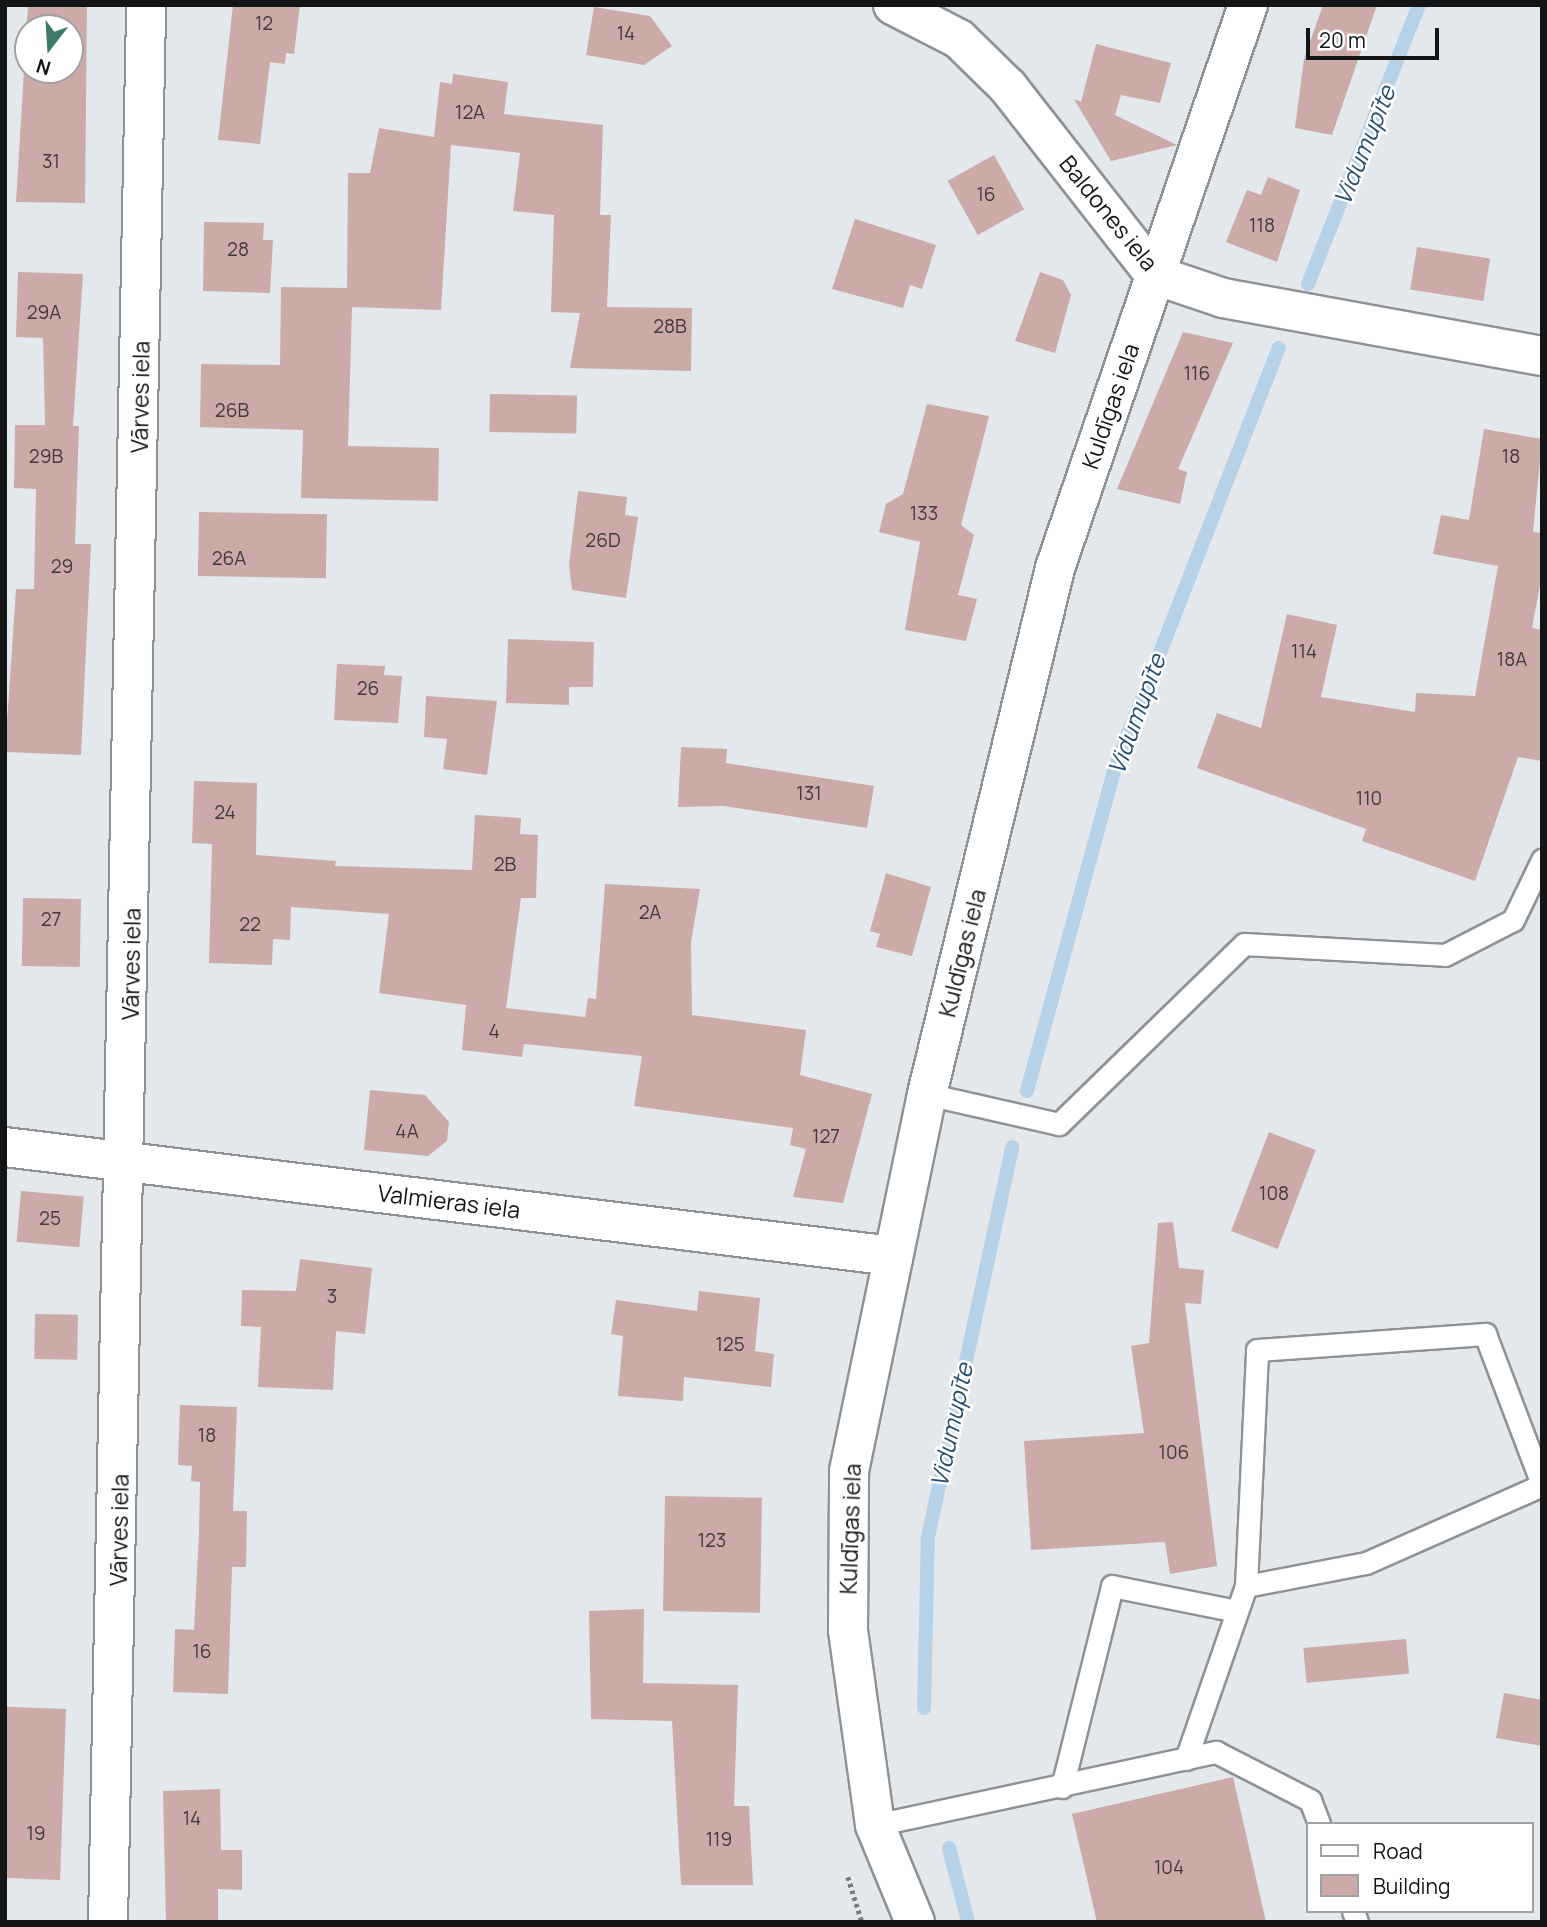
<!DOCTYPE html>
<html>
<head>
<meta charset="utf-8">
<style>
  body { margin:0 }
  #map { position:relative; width:1547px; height:1927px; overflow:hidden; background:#e3e8ed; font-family:Manrope,sans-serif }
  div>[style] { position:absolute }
  .stream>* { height:14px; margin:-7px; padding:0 7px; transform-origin:7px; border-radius:7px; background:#b7d1e6 }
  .building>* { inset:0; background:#ccaaa7; transform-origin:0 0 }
  .path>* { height:4.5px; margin-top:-2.25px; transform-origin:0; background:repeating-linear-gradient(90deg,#797c80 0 3.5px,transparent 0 7px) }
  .roads { filter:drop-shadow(2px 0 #8e9296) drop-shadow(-2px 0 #8e9296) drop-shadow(0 2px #8e9296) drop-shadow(0 -2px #8e9296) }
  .lane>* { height:21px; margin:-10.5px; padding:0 10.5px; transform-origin:10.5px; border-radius:10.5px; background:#fff }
  .street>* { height:38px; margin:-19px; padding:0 19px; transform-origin:19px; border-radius:19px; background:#fff }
  .secondary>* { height:38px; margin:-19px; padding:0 19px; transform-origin:19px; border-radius:19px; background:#fff }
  span { translate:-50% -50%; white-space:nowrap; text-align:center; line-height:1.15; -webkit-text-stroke:5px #fff; paint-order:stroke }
  .number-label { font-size:19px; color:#413a3a }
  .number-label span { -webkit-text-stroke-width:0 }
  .street-label { font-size:23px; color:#131416 }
  .water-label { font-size:24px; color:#264f6f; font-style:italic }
  .frame { position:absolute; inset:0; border:7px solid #131416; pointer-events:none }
  .legend { position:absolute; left:1306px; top:1822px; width:228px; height:91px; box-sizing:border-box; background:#fff; border:2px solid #a1a1a2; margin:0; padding:9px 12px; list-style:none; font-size:21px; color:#131416 }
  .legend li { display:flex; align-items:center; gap:14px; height:35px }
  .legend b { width:35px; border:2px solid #a1a1a2 }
  .north { position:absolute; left:14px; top:14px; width:70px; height:70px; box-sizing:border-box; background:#fff; border:2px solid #a1a1a2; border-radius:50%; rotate:197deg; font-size:19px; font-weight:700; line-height:28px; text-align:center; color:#131416 }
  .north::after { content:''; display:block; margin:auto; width:24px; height:32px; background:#3b7a68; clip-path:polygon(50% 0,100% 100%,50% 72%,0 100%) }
  .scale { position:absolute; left:1306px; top:28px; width:133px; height:32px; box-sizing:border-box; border:4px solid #131416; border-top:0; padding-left:9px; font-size:21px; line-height:24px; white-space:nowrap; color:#131416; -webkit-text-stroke:5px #fff; paint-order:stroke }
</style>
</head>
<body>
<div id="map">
  <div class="stream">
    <div style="left:1308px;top:284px;width:300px;rotate:-68.3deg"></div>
    <div style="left:1027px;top:1091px;width:335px;rotate:-74.8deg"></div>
    <div style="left:1115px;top:768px;width:451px;rotate:-68.7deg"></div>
    <div style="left:924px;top:1708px;width:171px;rotate:-88.7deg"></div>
    <div style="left:928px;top:1537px;width:399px;rotate:-77.8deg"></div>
    <div style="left:949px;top:1848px;width:76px;rotate:75.6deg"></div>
  </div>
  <div class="building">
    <div style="clip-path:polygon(evenodd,28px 5px,87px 5px,85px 203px,16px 202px,28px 5px,28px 28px,70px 28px,70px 70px,28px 70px,28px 28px)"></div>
    <div style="clip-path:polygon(233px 5px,300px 5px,294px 54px,286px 53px,285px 64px,270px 62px,260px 144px,218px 140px)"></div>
    <div style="clip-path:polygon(1323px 5px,1377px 5px,1332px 135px,1295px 128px,1304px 59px)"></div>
    <div style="clip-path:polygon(594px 7px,650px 16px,672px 46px,644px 65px,586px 55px)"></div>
    <div style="clip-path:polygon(1096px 44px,1171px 63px,1160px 103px,1121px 95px,1115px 115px,1177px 145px,1111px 161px,1074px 99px,1081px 102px)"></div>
    <div style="clip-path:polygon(453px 74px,508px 82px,504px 114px,603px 125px,600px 215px,611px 215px,607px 307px,692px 308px,691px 371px,570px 368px,580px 313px,551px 312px,554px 215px,513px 211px,520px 153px,451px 145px,441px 310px,352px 307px,348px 446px,439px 448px,438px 501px,301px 498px,303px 430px,200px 427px,201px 364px,280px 365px,281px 287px,347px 288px,348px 173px,370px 173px,379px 128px,434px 137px,440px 82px,452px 84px)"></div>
    <div style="left:994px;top:155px;width:62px;height:53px;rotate:61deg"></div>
    <div style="clip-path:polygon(1268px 177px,1300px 190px,1277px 262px,1226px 242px,1247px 190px,1261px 195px)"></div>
    <div style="clip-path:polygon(855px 219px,936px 245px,922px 289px,910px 285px,903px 308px,832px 289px)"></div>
    <div style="clip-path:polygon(204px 222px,264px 223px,263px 240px,273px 240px,270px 293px,203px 291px)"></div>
    <div style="left:1417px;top:247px;width:74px;height:43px;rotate:9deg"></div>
    <div style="clip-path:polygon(18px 272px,83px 274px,73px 426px,79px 426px,75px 544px,91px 544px,81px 755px,5px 752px,16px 589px,34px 589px,36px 489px,14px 488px,15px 425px,45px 425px,43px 338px,16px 337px)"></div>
    <div style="clip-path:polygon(1040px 272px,1063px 280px,1071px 295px,1055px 353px,1015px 341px)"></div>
    <div style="clip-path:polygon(1183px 332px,1233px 343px,1178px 469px,1187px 472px,1180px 504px,1117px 489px)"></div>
    <div style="left:490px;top:394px;width:87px;height:38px;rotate:1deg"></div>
    <div style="clip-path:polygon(927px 404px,989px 416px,961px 525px,974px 535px,958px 595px,977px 599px,966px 641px,905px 630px,920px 542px,879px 532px,886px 504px,903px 494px)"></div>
    <div style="clip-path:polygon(1484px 429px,1542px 439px,1533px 532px,1542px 533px,1542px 574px,1532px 628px,1542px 630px,1542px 761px,1518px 757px,1475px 881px,1362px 841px,1366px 829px,1197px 768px,1217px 713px,1261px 728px,1287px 614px,1337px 625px,1321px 697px,1415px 712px,1416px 693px,1475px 696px,1498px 566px,1433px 554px,1441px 515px,1469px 520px)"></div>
    <div style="clip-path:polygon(578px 491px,627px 497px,625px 515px,638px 517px,626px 598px,572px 590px,569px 565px)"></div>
    <div style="left:199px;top:512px;width:128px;height:64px;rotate:1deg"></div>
    <div style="clip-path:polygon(508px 639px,594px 642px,593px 687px,569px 687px,569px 705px,506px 703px)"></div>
    <div style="clip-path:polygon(337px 664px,385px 666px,384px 675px,402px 676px,398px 723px,334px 720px)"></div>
    <div style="clip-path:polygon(426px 696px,497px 701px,487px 775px,443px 769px,447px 739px,424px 737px)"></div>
    <div style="clip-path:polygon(681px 747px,727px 749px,726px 763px,874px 786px,867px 828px,724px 806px,678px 807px)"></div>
    <div style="clip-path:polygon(194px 781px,257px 783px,256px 855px,336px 861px,335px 866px,472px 870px,475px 815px,521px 818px,520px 834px,538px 835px,536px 898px,521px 898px,506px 1008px,585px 1017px,588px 998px,596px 999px,605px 884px,700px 889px,691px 942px,692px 1015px,806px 1030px,800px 1075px,872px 1094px,843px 1203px,793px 1197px,806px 1149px,790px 1145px,793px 1128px,634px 1106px,642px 1056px,524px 1044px,522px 1057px,462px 1050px,466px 1005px,379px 993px,389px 914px,291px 907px,290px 940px,273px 939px,272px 965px,209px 963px,212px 844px,192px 843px)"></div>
    <div style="clip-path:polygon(886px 873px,931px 887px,912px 956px,876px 947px,880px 934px,870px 931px)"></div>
    <div style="left:23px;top:898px;width:58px;height:68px;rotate:1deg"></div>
    <div style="clip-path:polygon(370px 1090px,425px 1095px,449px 1122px,447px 1141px,428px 1156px,364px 1150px)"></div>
    <div style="left:1269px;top:1132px;width:50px;height:106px;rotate:21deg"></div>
    <div style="left:21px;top:1191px;width:63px;height:51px;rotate:5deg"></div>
    <div style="clip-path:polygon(1173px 1222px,1179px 1268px,1204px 1270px,1201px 1304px,1185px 1303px,1217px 1566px,1170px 1574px,1165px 1542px,1031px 1550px,1024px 1441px,1144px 1433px,1131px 1346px,1149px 1343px,1158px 1223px)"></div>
    <div style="clip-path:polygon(300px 1259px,372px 1268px,365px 1334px,336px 1331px,333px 1390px,258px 1387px,261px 1327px,241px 1326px,242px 1290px,296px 1291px)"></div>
    <div style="clip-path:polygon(699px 1291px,760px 1298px,755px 1351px,774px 1354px,771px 1387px,684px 1377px,683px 1401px,618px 1396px,623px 1336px,611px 1334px,616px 1300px,697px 1311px)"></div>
    <div style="left:35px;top:1314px;width:43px;height:45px;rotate:1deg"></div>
    <div style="clip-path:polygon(180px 1405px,237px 1407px,233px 1511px,247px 1511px,246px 1567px,232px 1567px,228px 1694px,173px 1692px,175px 1629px,194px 1630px,199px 1533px,200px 1482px,191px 1481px,192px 1466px,178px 1465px)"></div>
    <div style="left:665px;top:1496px;width:97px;height:115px;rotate:1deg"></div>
    <div style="clip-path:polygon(644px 1609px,643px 1683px,738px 1685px,734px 1806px,749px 1806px,753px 1885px,681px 1885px,672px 1721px,591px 1719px,589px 1611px)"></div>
    <div style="left:1406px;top:1639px;width:35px;height:103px;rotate:85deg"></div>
    <div style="clip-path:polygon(1504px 1693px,1542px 1700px,1542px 1746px,1496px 1738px)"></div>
    <div style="left:66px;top:1709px;width:171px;height:61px;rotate:92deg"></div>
    <div style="clip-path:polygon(1233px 1777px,1266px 1922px,1097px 1922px,1072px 1814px)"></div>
    <div style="clip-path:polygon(220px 1789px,221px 1850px,242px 1850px,242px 1890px,218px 1889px,218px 1922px,166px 1922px,163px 1791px)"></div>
  </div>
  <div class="path">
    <div style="left:848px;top:1877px;width:47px;rotate:72.7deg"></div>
  </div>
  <div class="roads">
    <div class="lane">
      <div style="left:927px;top:1094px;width:135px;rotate:12.8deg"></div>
      <div style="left:1059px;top:1124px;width:258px;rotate:-44.2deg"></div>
      <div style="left:1244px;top:944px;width:201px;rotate:3.1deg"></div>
      <div style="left:1445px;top:955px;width:76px;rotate:-27.2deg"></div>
      <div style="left:1513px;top:920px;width:67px;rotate:-64.2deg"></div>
      <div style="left:1246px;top:1586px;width:122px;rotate:-10.9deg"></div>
      <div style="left:1366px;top:1563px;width:193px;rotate:-23.9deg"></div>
      <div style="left:1186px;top:1759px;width:183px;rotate:-70.9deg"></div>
      <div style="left:1246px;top:1586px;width:236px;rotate:-87.3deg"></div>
      <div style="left:1257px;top:1350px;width:229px;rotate:-4deg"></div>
      <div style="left:1485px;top:1334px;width:160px;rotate:69.2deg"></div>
      <div style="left:1062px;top:1787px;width:207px;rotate:-76deg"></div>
      <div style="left:1112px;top:1586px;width:127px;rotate:11.3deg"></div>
      <div style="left:875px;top:1825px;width:349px;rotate:-12.1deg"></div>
      <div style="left:1216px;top:1752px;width:106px;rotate:27.1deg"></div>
      <div style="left:1310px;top:1800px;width:26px;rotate:69deg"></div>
      <div style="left:1353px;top:1911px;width:12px;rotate:70deg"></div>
    </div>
    <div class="street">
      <div style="left:893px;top:5px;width:74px;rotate:27.3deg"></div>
      <div style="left:959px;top:39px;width:69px;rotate:44.4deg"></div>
      <div style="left:1008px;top:87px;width:239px;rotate:52deg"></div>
      <div style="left:1155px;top:275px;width:72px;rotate:18.7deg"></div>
      <div style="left:1223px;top:298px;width:324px;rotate:10.3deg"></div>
      <div style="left:5px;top:1147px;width:895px;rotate:7deg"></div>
      <div style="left:108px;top:1922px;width:1917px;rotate:-88.86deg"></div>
    </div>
    <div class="secondary">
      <div style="left:915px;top:1922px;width:105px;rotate:-112.4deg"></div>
      <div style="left:875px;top:1825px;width:197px;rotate:-97.9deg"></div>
      <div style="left:848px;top:1630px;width:159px;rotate:-89.6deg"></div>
      <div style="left:849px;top:1471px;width:385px;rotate:-78.3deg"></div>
      <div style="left:927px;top:1094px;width:541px;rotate:-76.32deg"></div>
      <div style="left:1055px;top:568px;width:595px;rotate:-71.08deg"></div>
    </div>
  </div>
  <div class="number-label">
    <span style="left:264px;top:24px">12</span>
    <span style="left:626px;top:34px">14</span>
    <span style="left:470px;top:113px">12A</span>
    <span style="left:51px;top:162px">31</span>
    <span style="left:986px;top:195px">16</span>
    <span style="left:1262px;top:226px">118</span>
    <span style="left:238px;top:250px">28</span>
    <span style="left:44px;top:313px">29A</span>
    <span style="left:670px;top:327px">28B</span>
    <span style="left:1197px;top:374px">116</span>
    <span style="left:232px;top:411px">26B</span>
    <span style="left:46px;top:457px">29B</span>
    <span style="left:1511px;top:457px">18</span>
    <span style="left:924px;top:514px">133</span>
    <span style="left:603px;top:541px">26D</span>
    <span style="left:229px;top:559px">26A</span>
    <span style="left:62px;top:567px">29</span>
    <span style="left:1304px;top:652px">114</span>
    <span style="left:1512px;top:660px">18A</span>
    <span style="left:368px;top:689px">26</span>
    <span style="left:809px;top:794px">131</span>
    <span style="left:1369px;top:799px">110</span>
    <span style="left:225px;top:813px">24</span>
    <span style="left:505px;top:865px">2B</span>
    <span style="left:650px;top:913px">2A</span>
    <span style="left:51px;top:920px">27</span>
    <span style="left:250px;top:925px">22</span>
    <span style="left:494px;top:1032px">4</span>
    <span style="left:407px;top:1132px">4A</span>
    <span style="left:826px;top:1137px">127</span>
    <span style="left:1274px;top:1194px">108</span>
    <span style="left:50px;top:1219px">25</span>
    <span style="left:332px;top:1297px">3</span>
    <span style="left:730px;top:1345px">125</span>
    <span style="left:207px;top:1436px">18</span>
    <span style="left:1174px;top:1453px">106</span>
    <span style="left:712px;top:1541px">123</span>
    <span style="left:202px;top:1652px">16</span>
    <span style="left:192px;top:1819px">14</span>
    <span style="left:36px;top:1834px">19</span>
    <span style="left:719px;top:1840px">119</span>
    <span style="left:1169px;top:1868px">104</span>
  </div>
  <div class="street-label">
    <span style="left:1109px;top:213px;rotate:51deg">Baldones iela</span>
    <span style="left:140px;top:397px;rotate:-89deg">Vārves iela</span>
    <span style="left:1110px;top:406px;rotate:-71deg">Kuldīgas iela</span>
    <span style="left:962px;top:953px;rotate:-76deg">Kuldīgas iela</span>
    <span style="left:131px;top:964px;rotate:-89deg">Vārves iela</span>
    <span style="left:449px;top:1201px;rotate:7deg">Valmieras iela</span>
    <span style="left:850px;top:1529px;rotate:-88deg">Kuldīgas iela</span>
    <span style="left:119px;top:1530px;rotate:-89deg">Vārves iela</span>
  </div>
  <div class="water-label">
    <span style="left:1364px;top:145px;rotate:-68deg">Vidumupīte</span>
    <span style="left:1136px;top:714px;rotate:-70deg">Vidumupīte</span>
    <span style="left:951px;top:1425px;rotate:-78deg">Vidumupīte</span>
  </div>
  <div class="frame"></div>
  <ul class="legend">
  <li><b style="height:9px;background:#fff"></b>Road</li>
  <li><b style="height:19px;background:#ccaaa7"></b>Building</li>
  </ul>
  <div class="north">N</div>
  <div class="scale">20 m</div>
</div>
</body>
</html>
